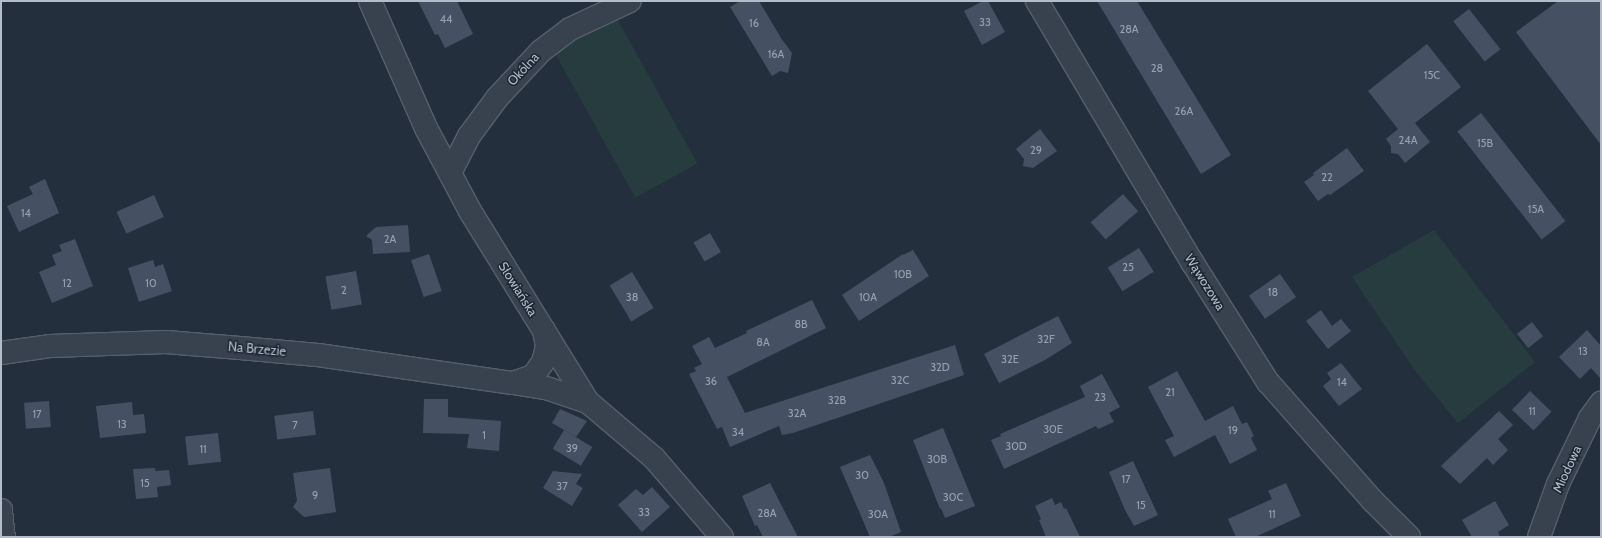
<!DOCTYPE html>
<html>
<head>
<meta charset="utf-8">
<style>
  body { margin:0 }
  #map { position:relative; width:1602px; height:538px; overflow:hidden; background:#242f3e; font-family:Cabin,sans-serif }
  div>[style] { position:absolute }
  .green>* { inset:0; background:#263c3f; transform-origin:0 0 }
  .building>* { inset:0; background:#455162; transform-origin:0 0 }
  .roads { filter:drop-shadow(1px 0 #565f6c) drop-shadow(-1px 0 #565f6c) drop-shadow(0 1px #565f6c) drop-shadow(0 -1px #565f6c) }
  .street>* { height:22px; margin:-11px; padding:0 11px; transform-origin:11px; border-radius:11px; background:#38414e }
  span { translate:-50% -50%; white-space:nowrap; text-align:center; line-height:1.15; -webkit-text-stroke:3px #1d2633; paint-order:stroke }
  .number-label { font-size:11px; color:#98a1af }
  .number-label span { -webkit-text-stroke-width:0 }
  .street-label { font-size:13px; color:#b4bcc9 }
  .frame { position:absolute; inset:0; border:2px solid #b4bcc9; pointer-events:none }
</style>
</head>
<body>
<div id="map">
  <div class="green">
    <div style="left:614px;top:13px;width:172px;height:71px;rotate:61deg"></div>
    <div style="clip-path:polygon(1434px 230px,1535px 362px,1458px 423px,1416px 372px,1352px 277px)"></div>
  </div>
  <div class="building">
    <div style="clip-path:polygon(418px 1px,457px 1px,473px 34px,445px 48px,438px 34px,435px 35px)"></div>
    <div style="clip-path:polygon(740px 1px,759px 1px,781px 38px,792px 53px,788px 73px,780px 71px,772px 76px,730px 7px)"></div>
    <div style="clip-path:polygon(983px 1px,988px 1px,1005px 32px,982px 45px,964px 11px)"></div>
    <div style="clip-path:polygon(1097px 1px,1137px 1px,1231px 155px,1201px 174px)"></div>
    <div style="clip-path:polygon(1558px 1px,1601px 1px,1601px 145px,1516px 32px)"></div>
    <div style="left:1469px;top:9px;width:51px;height:20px;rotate:52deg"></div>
    <div style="clip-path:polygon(1427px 44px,1461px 87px,1415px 123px,1430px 142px,1405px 163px,1398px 154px,1391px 153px,1391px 146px,1386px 139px,1398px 129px,1368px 91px)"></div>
    <div style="left:1481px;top:113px;width:137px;height:30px;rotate:52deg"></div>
    <div style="clip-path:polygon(1040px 129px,1057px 151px,1033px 168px,1023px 166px,1024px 159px,1016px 149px)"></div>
    <div style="clip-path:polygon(1347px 148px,1364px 171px,1330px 195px,1328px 194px,1318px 201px,1304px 182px,1314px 175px,1313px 173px)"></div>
    <div style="clip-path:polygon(45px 179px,59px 213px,19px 232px,7px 206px,33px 194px,29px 187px)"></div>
    <div style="left:1123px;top:194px;width:23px;height:43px;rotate:49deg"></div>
    <div style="left:154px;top:195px;width:24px;height:41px;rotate:66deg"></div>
    <div style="clip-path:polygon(408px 225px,410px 252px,373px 254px,372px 240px,366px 236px,376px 227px)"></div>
    <div style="left:710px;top:233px;width:22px;height:19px;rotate:60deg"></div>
    <div style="clip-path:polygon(75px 239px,93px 286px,52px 303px,39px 272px,56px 265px,52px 255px,62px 251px,59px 245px)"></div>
    <div style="left:1139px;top:248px;width:28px;height:37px;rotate:58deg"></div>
    <div style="clip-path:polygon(913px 250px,929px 276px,859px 321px,842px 295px,903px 254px,903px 255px)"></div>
    <div style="left:429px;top:254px;width:39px;height:19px;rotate:71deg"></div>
    <div style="clip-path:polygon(153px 260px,155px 267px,163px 264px,172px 291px,139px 302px,128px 268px)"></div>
    <div style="left:356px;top:271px;width:34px;height:31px;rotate:80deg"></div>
    <div style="left:632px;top:272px;width:42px;height:26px;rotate:59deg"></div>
    <div style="left:1280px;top:274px;width:28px;height:38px;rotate:55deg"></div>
    <div style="clip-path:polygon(812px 300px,826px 328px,727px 377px,745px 413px,955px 345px,964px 375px,793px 433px,782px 435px,779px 426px,730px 447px,722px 427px,717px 429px,689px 374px,696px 371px,694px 368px,702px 364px,692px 346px,709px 337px,715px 348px,747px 333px,746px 331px)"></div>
    <div style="clip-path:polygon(1321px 310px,1332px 326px,1341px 319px,1351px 331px,1328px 349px,1306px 321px)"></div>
    <div style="clip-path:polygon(1058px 316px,1072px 343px,1045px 360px,999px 383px,984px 354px)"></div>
    <div style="left:1532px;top:322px;width:18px;height:19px;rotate:52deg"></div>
    <div style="clip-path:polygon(1587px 330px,1601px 346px,1601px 379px,1591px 368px,1580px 379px,1559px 357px)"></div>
    <div style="clip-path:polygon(1341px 363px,1362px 389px,1339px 406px,1323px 386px,1331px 379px,1327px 373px)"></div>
    <div style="clip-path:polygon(1177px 371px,1205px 421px,1233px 406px,1242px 424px,1247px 422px,1254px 436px,1251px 438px,1257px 450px,1230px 464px,1215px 435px,1174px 457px,1165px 440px,1174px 436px,1148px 387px)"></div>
    <div style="clip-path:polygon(1102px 374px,1120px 407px,1109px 413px,1114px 422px,1098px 429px,1096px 426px,1004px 469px,991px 440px,1001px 436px,1000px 434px,1085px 397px,1080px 386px)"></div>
    <div style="left:1530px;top:391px;width:30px;height:26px;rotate:44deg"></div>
    <div style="clip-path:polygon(424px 399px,448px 399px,448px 417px,501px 421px,499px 451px,467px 448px,469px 434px,423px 433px)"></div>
    <div style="left:49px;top:401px;width:26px;height:25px;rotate:86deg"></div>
    <div style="clip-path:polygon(132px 402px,133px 415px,144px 414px,146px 433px,100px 438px,96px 406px)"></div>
    <div style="clip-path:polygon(560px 409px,587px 421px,576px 437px,552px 423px)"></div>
    <div style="left:313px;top:411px;width:24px;height:39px;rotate:83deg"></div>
    <div style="clip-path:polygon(1499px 411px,1513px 425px,1498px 439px,1508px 450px,1493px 465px,1487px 458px,1460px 484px,1441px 466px)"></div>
    <div style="clip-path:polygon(943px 428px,975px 506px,945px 518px,941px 508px,940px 509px,913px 440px)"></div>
    <div style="left:564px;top:430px;width:33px;height:22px;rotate:31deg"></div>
    <div style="left:218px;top:433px;width:29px;height:33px;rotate:84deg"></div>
    <div style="clip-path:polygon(870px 455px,884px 483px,901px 532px,889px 537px,870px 537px,840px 467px)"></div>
    <div style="clip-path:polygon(1133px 461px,1158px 515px,1134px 526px,1125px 510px,1109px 472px)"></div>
    <div style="clip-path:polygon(155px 468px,155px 471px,169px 470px,171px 485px,157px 487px,158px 497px,136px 499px,133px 469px)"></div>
    <div style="clip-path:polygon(330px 468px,336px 512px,304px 517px,293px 507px,297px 501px,293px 473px)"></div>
    <div style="clip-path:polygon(553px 471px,582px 474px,576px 484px,583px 488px,572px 506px,543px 488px)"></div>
    <div style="clip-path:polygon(770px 483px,789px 520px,798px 537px,763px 537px,757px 525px,755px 526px,742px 496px)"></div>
    <div style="clip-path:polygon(1286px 483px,1301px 516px,1255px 537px,1236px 537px,1228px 519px,1272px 499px,1268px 491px)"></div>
    <div style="clip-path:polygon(652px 487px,670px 507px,642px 532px,618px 505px,636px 489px,643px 495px)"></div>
    <div style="clip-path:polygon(1052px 498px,1055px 505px,1061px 502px,1064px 509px,1066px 508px,1080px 537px,1046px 537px,1039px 520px,1041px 519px,1035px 506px)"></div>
    <div style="clip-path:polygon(1495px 501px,1509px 525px,1498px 532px,1500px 537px,1472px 537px,1462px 520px)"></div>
  </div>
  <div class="roads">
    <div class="street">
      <div style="left:370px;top:1px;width:141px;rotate:66.2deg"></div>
      <div style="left:427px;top:130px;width:92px;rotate:62deg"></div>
      <div style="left:470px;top:211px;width:225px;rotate:58.3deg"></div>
      <div style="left:588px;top:402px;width:87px;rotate:40.3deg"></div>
      <div style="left:654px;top:458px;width:104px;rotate:49.3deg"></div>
      <div style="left:1037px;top:1px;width:304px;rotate:59.3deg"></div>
      <div style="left:1192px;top:262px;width:142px;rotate:57.7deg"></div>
      <div style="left:1268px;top:382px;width:159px;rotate:48.6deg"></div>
      <div style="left:1373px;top:501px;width:51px;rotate:45deg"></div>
      <div style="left:450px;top:173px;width:42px;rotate:-62.8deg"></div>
      <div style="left:469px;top:136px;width:47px;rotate:-53.6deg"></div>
      <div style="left:497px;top:98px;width:64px;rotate:-46.9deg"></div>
      <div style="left:541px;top:51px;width:36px;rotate:-37deg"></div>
      <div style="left:570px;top:29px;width:66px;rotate:-25deg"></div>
      <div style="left:1px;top:353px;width:49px;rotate:-8.1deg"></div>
      <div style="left:50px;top:346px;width:116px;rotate:-2deg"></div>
      <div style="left:166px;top:342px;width:74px;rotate:4.6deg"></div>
      <div style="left:240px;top:348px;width:78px;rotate:5.1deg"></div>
      <div style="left:318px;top:355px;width:197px;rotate:8.2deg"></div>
      <div style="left:513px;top:383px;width:36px;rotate:9deg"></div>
      <div style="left:549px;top:389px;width:41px;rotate:18.4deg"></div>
      <div style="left:513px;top:383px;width:21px;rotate:-19deg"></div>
      <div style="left:533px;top:376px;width:17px;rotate:-54deg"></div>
      <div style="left:543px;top:362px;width:16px;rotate:-75deg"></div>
      <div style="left:547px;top:347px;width:17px;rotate:-100deg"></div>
      <div style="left:1px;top:510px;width:27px;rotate:84deg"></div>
      <div style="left:1539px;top:537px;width:56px;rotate:-70.3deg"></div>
      <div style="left:1558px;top:484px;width:73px;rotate:-64.1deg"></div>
      <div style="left:1590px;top:418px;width:19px;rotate:-54deg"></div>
    </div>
  </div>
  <div class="number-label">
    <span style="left:446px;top:19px">44</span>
    <span style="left:985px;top:22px">33</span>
    <span style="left:754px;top:23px">16</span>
    <span style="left:1129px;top:29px">28A</span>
    <span style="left:776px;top:54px">16A</span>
    <span style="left:1157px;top:68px">28</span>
    <span style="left:1432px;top:75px">15C</span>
    <span style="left:1184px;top:111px">26A</span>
    <span style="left:1408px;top:140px">24A</span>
    <span style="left:1485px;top:143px">15B</span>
    <span style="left:1036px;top:150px">29</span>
    <span style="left:1327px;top:177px">22</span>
    <span style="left:1536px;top:209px">15A</span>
    <span style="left:26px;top:213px">14</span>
    <span style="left:390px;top:239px">2A</span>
    <span style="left:1128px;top:267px">25</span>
    <span style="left:903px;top:274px">10B</span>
    <span style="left:67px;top:283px">12</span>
    <span style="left:151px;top:283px">10</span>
    <span style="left:344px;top:290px">2</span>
    <span style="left:1273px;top:292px">18</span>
    <span style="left:632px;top:297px">38</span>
    <span style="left:868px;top:297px">10A</span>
    <span style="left:801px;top:324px">8B</span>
    <span style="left:1046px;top:339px">32F</span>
    <span style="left:763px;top:342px">8A</span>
    <span style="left:1583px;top:351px">13</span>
    <span style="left:1010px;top:359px">32E</span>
    <span style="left:940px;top:367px">32D</span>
    <span style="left:900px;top:380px">32C</span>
    <span style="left:711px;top:381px">36</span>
    <span style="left:1342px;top:382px">14</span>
    <span style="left:1170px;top:392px">21</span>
    <span style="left:1100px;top:397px">23</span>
    <span style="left:837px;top:400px">32B</span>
    <span style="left:1532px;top:411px">11</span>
    <span style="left:797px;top:413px">32A</span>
    <span style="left:37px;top:414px">17</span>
    <span style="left:122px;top:424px">13</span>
    <span style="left:295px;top:425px">7</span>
    <span style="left:1053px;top:429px">30E</span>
    <span style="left:1233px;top:430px">19</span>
    <span style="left:738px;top:432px">34</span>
    <span style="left:484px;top:435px">1</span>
    <span style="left:1016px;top:446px">30D</span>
    <span style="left:572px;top:448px">39</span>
    <span style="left:203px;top:449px">11</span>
    <span style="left:937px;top:459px">30B</span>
    <span style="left:862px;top:475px">30</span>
    <span style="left:1126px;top:479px">17</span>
    <span style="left:145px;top:483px">15</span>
    <span style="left:562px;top:486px">37</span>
    <span style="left:315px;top:495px">9</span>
    <span style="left:953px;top:497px">30C</span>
    <span style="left:1141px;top:505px">15</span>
    <span style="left:644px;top:512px">33</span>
    <span style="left:767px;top:513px">28A</span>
    <span style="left:878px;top:514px">30A</span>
    <span style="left:1272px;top:514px">11</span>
  </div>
  <div class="street-label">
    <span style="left:523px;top:69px;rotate:-47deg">Okólna</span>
    <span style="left:1205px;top:282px;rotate:58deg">Wąwozowa</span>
    <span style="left:518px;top:289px;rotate:58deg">Słowiańska</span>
    <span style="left:257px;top:349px;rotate:5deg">Na Brzezie</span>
    <span style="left:1567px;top:469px;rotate:-65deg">Miodowa</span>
  </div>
  <div class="frame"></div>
</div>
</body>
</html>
